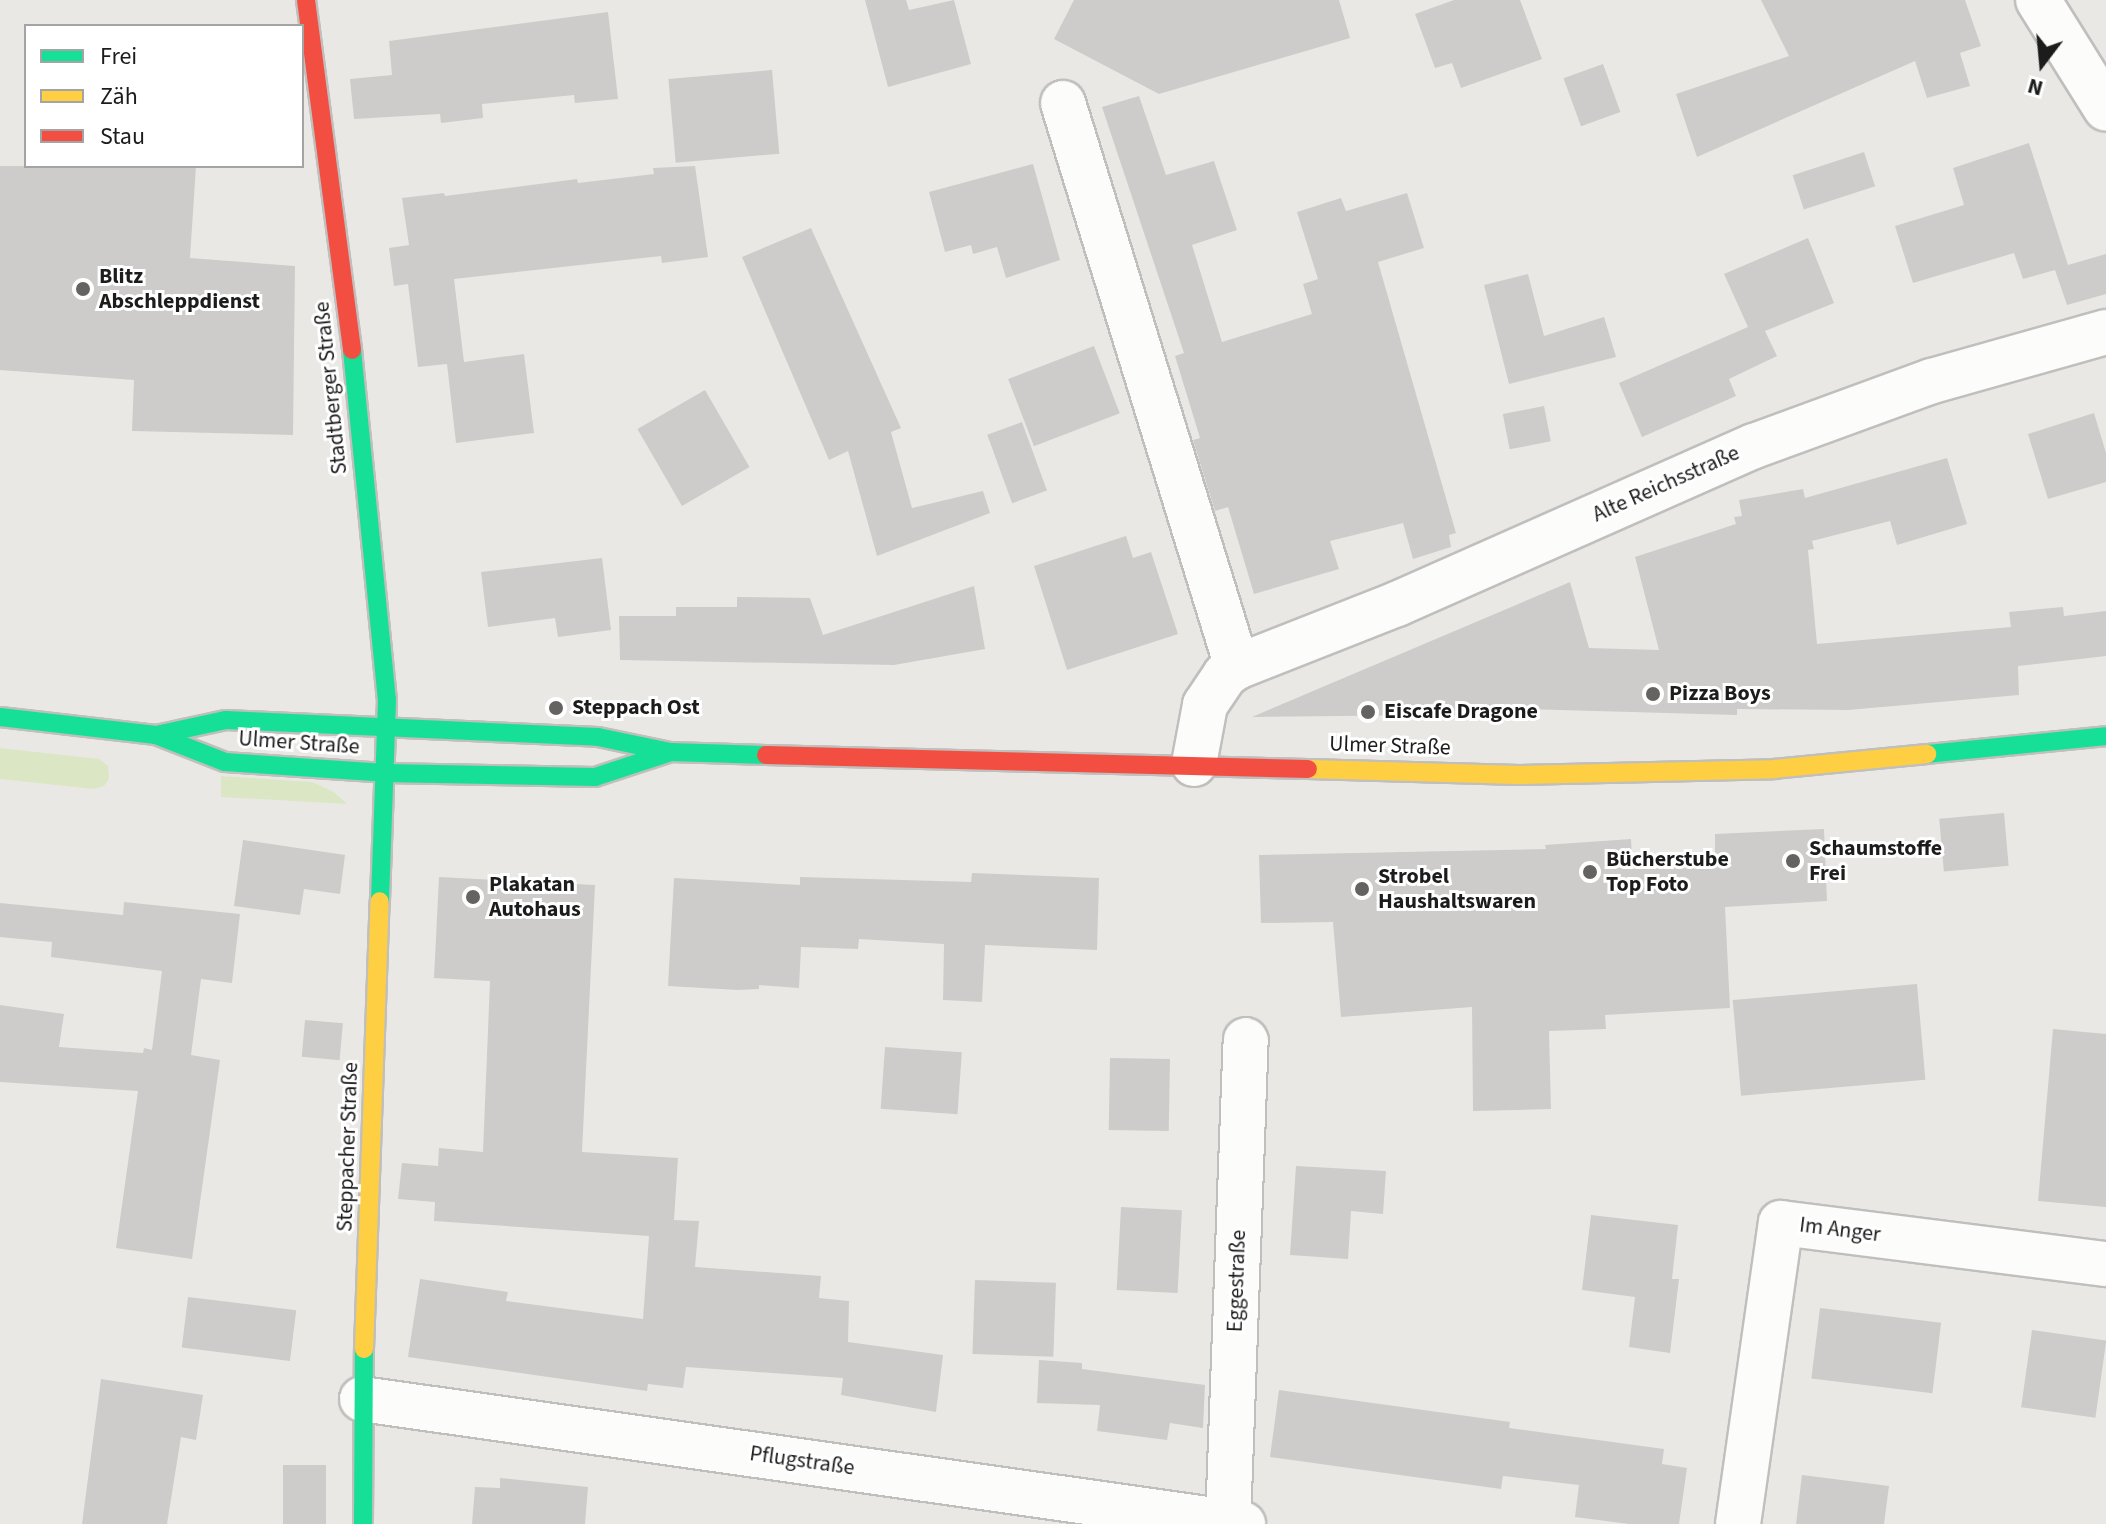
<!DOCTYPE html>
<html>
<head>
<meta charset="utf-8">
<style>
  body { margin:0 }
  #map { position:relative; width:2106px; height:1524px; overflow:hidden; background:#eae8e5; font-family:"Source Sans 3",sans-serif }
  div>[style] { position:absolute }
  .grass>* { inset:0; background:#dbe7c4 }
  .building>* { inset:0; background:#ceccca; transform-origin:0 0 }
  .roads { filter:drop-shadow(2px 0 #c0bfbd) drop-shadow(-2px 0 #c0bfbd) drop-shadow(0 2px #c0bfbd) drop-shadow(0 -2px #c0bfbd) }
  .street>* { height:44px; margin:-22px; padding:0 22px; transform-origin:22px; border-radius:22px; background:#fcfcfb }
  .fast>* { height:18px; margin:-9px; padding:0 9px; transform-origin:9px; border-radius:9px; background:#16e098 }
  .slow>* { height:18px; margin:-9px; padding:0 9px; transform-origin:9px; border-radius:9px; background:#ffcf43 }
  .jam>* { height:18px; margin:-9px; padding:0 9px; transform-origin:9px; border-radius:9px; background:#f24e42 }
  .dots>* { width:22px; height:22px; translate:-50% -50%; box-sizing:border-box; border:4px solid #fff; border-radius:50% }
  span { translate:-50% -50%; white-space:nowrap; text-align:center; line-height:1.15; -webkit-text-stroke:6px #fff; paint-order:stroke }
  .poi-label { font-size:22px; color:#1c1c1c; font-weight:700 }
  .left { translate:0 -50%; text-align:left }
  .street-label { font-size:22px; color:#1c1c1c }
  .legend { position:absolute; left:24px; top:24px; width:280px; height:144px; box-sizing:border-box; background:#fff; border:2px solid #a4a4a4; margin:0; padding:10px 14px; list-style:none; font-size:24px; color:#1c1c1c }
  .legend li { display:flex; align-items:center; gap:16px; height:40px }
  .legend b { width:40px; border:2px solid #a4a4a4 }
  .north { position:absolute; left:2002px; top:24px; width:80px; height:80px; -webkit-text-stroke:6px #fff; paint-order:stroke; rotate:196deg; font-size:22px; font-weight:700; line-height:32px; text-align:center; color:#1c1c1c }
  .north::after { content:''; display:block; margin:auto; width:28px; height:36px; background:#1c1c1c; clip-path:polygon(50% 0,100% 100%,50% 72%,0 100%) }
</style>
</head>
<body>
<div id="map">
  <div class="grass">
    <div style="clip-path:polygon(0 748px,99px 759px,108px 766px,109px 779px,104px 786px,94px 789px,0 779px)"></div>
    <div style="clip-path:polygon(221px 776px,312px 782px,334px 792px,347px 804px,221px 797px)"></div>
  </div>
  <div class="building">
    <div style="clip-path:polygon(865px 0,906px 0,909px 10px,954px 0,971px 64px,888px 87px)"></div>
    <div style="clip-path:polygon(1074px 0,1339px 0,1350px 38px,1159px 94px,1054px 39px)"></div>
    <div style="clip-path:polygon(1454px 0,1520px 0,1542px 59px,1461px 88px,1452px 63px,1435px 68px,1415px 14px)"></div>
    <div style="clip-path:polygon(1761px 0,1965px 0,1981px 46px,1960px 53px,1970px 86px,1927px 98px,1915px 61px,1697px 157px,1676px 94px,1789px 56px)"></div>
    <div style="clip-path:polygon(608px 12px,618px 99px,575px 103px,574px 95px,482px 104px,483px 118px,441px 123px,440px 114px,354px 119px,350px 79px,392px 75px,389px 41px)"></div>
    <div style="left:1603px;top:64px;width:51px;height:42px;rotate:70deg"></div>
    <div style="left:772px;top:70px;width:84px;height:104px;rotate:85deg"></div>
    <div style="clip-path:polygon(1139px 96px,1166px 175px,1214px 161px,1237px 230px,1192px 245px,1222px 342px,1312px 314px,1303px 284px,1318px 279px,1297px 212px,1341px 198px,1346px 211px,1407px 193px,1424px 248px,1378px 262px,1456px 533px,1449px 535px,1451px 547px,1413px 559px,1403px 523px,1330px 541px,1339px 569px,1254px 594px,1228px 507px,1215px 511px,1193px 440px,1200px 438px,1175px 356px,1184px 353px,1102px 107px)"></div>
    <div style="clip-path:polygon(2029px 143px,2068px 265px,2106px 254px,2106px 294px,2067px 305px,2055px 270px,2023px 279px,2014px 253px,1913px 283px,1895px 226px,1964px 205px,1953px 168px)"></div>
    <div style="left:1864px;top:152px;width:36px;height:75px;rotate:72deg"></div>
    <div style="clip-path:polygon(1033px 164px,1060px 260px,1006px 278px,997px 247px,973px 254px,971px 245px,945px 252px,929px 192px)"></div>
    <div style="clip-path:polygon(0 166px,196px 166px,190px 258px,295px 266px,293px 435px,132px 431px,134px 380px,0 370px)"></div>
    <div style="clip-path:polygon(695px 166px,708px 257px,662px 263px,661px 256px,454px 279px,464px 362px,524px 354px,534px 433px,456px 443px,447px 364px,418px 367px,408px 284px,394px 286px,389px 248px,409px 245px,402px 198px,444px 193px,445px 196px,577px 179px,578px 183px,654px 174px,653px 168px)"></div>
    <div style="clip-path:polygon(811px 228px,901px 428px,891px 432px,912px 508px,983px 491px,990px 513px,877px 556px,848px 451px,829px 460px,742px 257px)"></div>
    <div style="clip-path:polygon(1808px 238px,1834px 303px,1765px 331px,1777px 356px,1729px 379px,1736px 396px,1642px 437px,1619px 383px,1748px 327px,1724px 274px)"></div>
    <div style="clip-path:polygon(1528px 274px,1544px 336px,1604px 317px,1616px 357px,1509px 384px,1484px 285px)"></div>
    <div style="left:1094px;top:346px;width:72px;height:92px;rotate:69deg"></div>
    <div style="left:705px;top:390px;width:89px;height:78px;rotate:60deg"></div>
    <div style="left:1544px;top:406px;width:36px;height:42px;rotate:79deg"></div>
    <div style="clip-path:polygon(2094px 413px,2106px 453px,2106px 482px,2048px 499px,2028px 434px)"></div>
    <div style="left:1022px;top:422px;width:73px;height:37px;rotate:70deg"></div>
    <div style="clip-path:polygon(1947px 458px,1967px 524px,1897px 545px,1890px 521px,1812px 541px,1814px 549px,1808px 550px,1817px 644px,2011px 627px,2009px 612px,2063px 607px,2064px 616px,2106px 611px,2106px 656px,2018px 666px,2019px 695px,1848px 710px,1737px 709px,1737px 715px,1523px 709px,1524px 714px,1252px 717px,1570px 582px,1589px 648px,1659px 650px,1635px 557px,1736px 524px,1734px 517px,1742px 516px,1739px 500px,1803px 489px,1805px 498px)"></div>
    <div style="clip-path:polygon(1126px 536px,1133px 558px,1151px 552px,1178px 634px,1067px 670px,1034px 566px)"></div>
    <div style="clip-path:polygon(602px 558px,611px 630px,558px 637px,555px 618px,488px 627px,481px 572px)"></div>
    <div style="clip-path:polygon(974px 586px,985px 649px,894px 665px,620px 660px,619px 616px,676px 616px,676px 607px,737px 607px,737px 597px,810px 598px,823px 635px)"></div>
    <div style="left:2004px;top:813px;width:53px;height:65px;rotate:85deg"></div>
    <div style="clip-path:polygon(1824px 829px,1827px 901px,1725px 907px,1730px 1008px,1605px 1015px,1606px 1029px,1549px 1031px,1551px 1109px,1473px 1111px,1472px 1007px,1341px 1017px,1333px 922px,1261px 923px,1259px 855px,1546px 849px,1545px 845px,1631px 839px,1632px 857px,1715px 853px,1715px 834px)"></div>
    <div style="clip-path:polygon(243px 840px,345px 855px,340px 894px,304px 889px,300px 915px,234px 906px)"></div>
    <div style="clip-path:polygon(972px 873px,1099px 878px,1097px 950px,985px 945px,982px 1002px,943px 1000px,944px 944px,859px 939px,858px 949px,801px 947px,799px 988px,759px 985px,759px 989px,738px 990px,668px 986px,674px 878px,800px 885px,800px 877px,971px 882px)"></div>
    <div style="clip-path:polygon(439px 877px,595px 885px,582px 1152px,678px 1158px,674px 1220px,699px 1221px,695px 1267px,821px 1276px,819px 1298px,849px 1301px,848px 1342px,943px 1355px,936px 1412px,841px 1395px,843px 1378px,686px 1367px,683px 1388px,648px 1384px,647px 1391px,408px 1357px,420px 1279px,508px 1292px,506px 1301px,643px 1319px,649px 1236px,434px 1221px,435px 1202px,398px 1199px,402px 1163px,438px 1166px,439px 1148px,483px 1152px,490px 981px,434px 978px)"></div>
    <div style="clip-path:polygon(124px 902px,240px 914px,232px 983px,201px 979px,191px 1055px,220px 1060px,192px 1259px,116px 1248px,138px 1091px,0 1082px,0 1005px,64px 1014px,59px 1047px,143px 1053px,144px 1048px,152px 1050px,162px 971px,51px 957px,52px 942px,0 937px,0 903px,123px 915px)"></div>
    <div style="left:1917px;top:984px;width:96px;height:185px;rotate:85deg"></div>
    <div style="left:305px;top:1020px;width:38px;height:37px;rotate:5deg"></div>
    <div style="clip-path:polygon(2053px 1029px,2106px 1034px,2106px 1207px,2038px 1201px)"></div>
    <div style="left:885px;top:1047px;width:77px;height:62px;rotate:4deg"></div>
    <div style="left:1110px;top:1058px;width:60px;height:72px;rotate:1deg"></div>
    <div style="clip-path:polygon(1296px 1166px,1386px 1171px,1383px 1214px,1351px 1211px,1348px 1259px,1290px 1255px)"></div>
    <div style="left:1121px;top:1207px;width:61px;height:83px;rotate:3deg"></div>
    <div style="clip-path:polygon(1591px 1215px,1678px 1225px,1672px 1279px,1679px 1279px,1670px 1353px,1629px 1347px,1635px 1297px,1582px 1290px)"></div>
    <div style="left:975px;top:1280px;width:81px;height:74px;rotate:2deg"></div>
    <div style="left:188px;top:1297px;width:109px;height:51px;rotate:7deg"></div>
    <div style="left:1820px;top:1308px;width:122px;height:71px;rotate:7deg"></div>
    <div style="left:2032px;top:1330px;width:75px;height:78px;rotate:8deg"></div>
    <div style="clip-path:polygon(1039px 1360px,1082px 1363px,1082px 1369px,1205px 1385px,1203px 1428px,1170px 1423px,1167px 1440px,1097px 1431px,1100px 1405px,1037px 1403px)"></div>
    <div style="clip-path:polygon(101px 1379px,203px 1395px,196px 1440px,181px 1437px,167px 1524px,82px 1524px)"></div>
    <div style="clip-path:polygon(1279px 1390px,1510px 1422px,1509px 1428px,1664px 1449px,1662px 1464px,1687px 1468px,1679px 1524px,1629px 1524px,1575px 1517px,1579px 1485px,1503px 1476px,1501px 1489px,1270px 1457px)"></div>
    <div style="left:283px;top:1465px;width:43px;height:59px"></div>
    <div style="clip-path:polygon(1802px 1475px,1889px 1486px,1884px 1524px,1796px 1524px)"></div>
    <div style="clip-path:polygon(500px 1478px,588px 1487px,585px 1524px,472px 1524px,475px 1487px,500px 1488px)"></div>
  </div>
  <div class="roads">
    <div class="street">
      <div style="left:2038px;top:0;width:128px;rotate:58deg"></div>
      <div style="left:1063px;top:103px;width:590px;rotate:72.85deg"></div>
      <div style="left:1194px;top:764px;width:60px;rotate:-79.4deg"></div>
      <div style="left:1205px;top:705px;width:36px;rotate:-56deg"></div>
      <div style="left:1225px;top:675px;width:14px;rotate:-34deg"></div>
      <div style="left:1237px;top:667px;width:172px;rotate:-21.5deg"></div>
      <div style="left:1397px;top:604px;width:390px;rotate:-23.9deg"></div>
      <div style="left:1754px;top:446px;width:189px;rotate:-20.1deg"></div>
      <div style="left:1932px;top:381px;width:181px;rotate:-15.7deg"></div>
      <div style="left:362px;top:1399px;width:890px;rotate:8.08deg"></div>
      <div style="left:1228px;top:1522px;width:482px;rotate:-87.9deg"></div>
      <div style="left:1738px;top:1524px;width:304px;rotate:-81.9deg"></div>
      <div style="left:1781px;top:1223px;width:328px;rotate:7.2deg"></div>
    </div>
    <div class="fast">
      <div style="left:352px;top:350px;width:352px;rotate:84.3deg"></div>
      <div style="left:387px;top:700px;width:201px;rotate:92deg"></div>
      <div style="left:0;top:717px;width:157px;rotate:6.6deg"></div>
      <div style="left:156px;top:735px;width:74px;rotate:21.4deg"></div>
      <div style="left:225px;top:762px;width:160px;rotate:3.9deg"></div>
      <div style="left:385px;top:773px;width:210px;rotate:1.1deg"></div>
      <div style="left:595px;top:777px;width:77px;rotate:-18.2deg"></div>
      <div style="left:156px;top:735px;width:72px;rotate:-12.1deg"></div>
      <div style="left:226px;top:720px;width:372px;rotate:2.6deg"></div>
      <div style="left:598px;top:737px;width:74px;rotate:11.8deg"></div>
      <div style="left:670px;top:752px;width:96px;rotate:1.8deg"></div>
      <div style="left:1927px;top:754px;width:180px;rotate:-5.7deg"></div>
      <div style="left:363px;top:1524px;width:175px;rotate:-89.7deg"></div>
    </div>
    <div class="slow">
      <div style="left:1308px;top:769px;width:211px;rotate:1.6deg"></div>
      <div style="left:1519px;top:775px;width:255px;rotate:-1.3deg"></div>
      <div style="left:1774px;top:769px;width:154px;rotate:-5.6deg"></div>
      <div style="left:364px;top:1349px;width:448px;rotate:-88deg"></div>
    </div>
    <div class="jam">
      <div style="left:306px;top:0;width:353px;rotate:82.5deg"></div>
      <div style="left:766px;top:755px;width:542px;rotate:1.48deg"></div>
    </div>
  </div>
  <div class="dots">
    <div style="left:83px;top:289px;background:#646362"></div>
    <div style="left:1653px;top:694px;background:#646362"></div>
    <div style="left:556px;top:708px;background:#646362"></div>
    <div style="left:1368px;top:712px;background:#646362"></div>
    <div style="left:1793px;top:861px;background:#646362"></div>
    <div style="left:1590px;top:872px;background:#646362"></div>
    <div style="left:1362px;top:889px;background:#646362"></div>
    <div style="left:473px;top:897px;background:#646362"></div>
  </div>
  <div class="poi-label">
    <span class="left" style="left:99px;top:289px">Blitz<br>Abschleppdienst</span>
    <span class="left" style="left:1669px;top:694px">Pizza Boys</span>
    <span class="left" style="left:572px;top:708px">Steppach Ost</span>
    <span class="left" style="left:1384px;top:712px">Eiscafe Dragone</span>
    <span class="left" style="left:1809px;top:861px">Schaumstoffe<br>Frei</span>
    <span class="left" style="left:1606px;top:872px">Bücherstube<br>Top Foto</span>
    <span class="left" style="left:1378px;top:889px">Strobel<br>Haushaltswaren</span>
    <span class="left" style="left:489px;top:897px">Plakatan<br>Autohaus</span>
  </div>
  <div class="street-label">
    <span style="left:331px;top:388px;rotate:-96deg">Stadtberger Straße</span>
    <span style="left:1666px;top:484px;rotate:-24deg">Alte Reichsstraße</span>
    <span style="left:299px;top:743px;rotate:4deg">Ulmer Straße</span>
    <span style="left:1390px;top:746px;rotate:2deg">Ulmer Straße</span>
    <span style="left:348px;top:1147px;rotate:-88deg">Steppacher Straße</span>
    <span style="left:1840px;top:1230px;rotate:7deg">Im Anger</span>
    <span style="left:1237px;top:1281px;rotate:-88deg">Eggestraße</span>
    <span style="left:802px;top:1461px;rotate:8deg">Pflugstraße</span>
  </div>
  <ul class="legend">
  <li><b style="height:10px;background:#16e098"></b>Frei</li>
  <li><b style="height:10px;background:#ffcf43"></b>Zäh</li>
  <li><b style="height:10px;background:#f24e42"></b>Stau</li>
  </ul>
  <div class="north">N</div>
</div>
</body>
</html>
